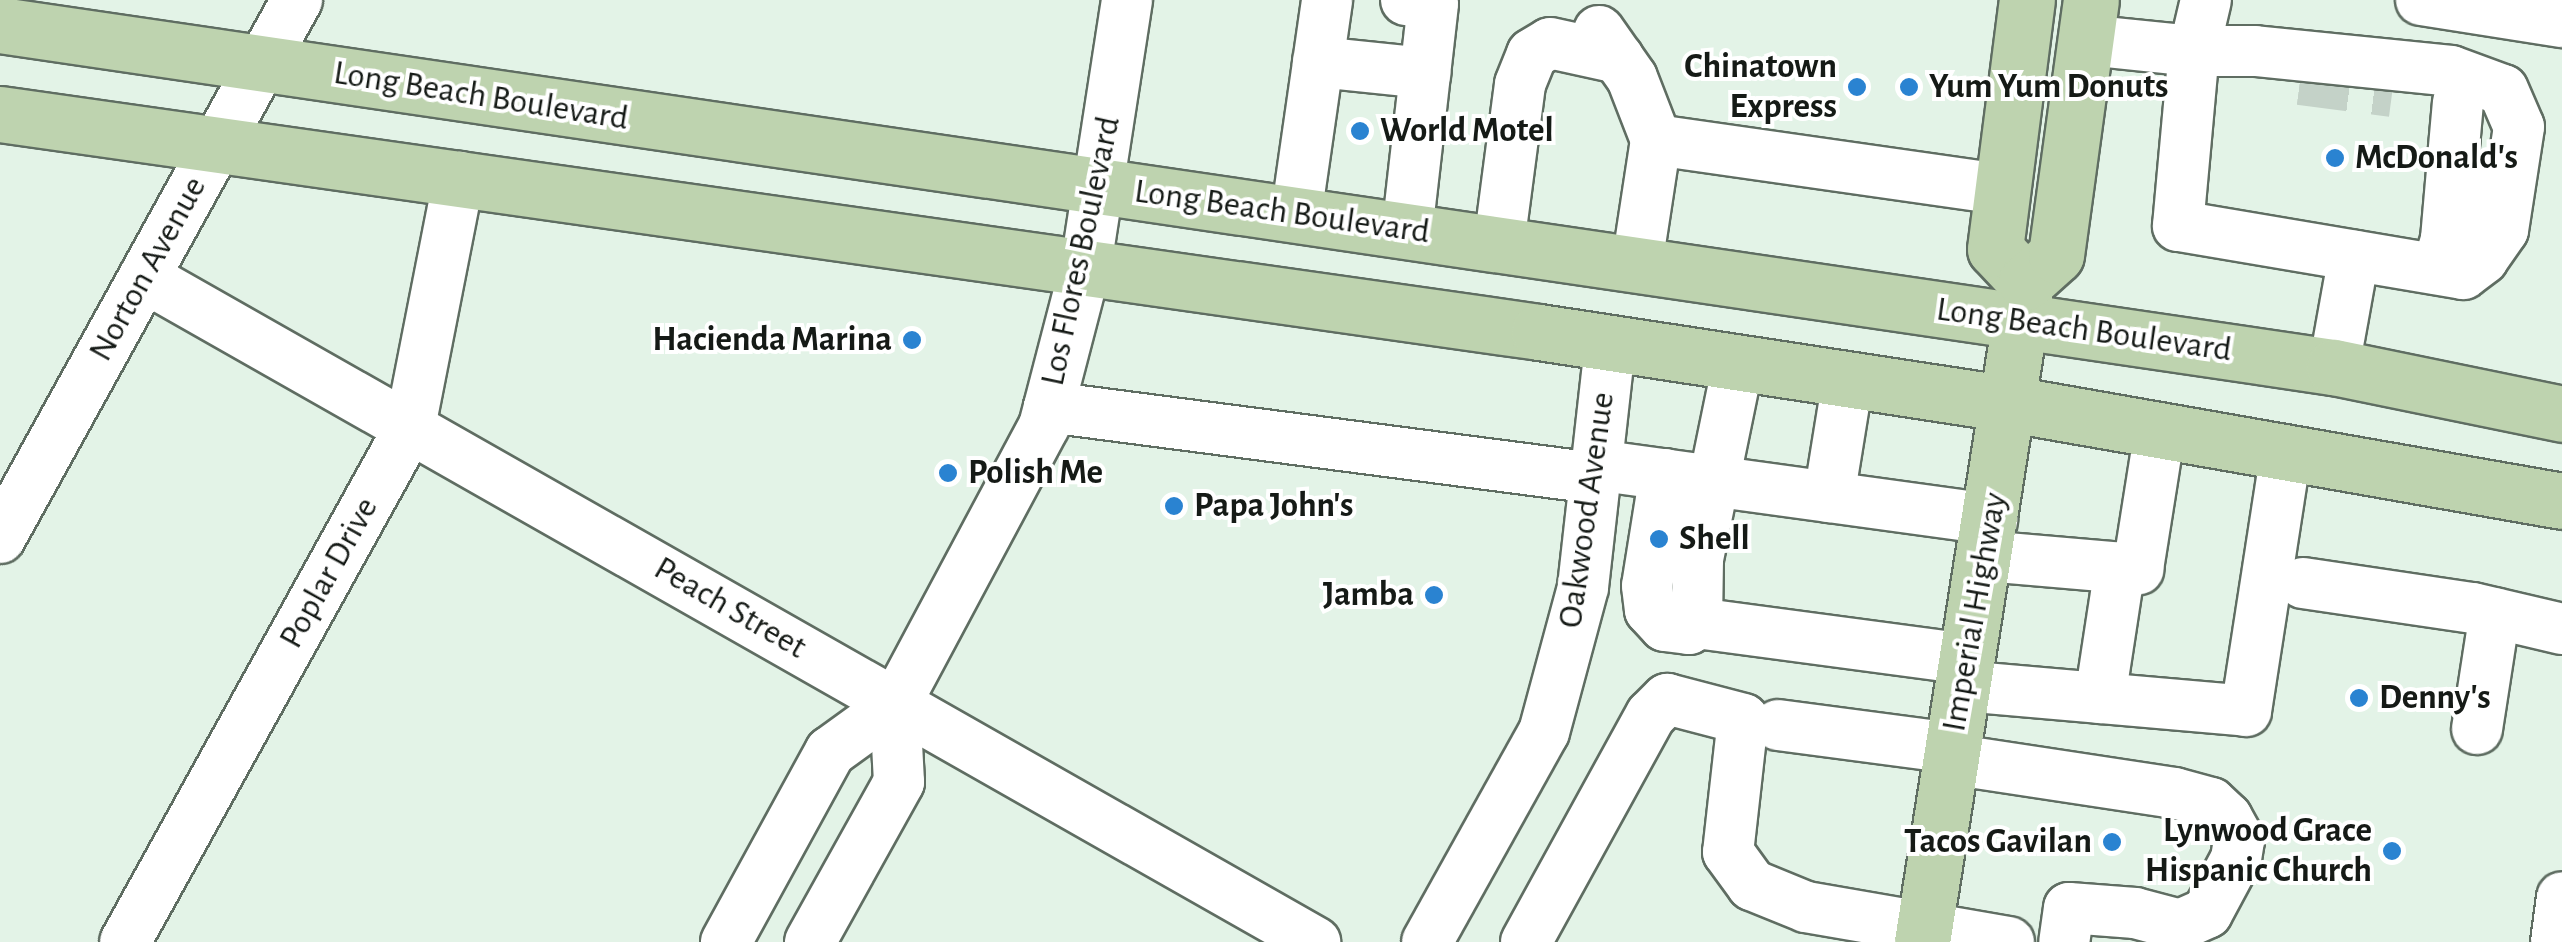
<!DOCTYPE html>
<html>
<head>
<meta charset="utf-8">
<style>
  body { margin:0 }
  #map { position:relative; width:2562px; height:942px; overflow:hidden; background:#e3f3e7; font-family:"Alegreya Sans",sans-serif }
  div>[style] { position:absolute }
  .minor-tunnel>* { height:50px; margin-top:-25px; transform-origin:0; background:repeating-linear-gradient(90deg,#c4d2c8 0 50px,transparent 0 75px) }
  .roads { filter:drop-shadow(2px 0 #5f6d62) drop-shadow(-2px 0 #5f6d62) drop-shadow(0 2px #5f6d62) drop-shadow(0 -2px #5f6d62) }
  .minor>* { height:50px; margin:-25px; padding:0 25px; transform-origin:25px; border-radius:25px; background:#fff }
  .major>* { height:55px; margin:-27.5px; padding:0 27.5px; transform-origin:27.5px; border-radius:27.5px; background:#bed3af }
  .dots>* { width:28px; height:28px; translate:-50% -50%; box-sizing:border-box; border:5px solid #fff; border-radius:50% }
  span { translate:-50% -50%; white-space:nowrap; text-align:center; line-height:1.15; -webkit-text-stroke:8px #fff; paint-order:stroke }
  .poi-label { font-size:35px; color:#151a16; font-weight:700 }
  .right { translate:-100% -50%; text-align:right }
  .left { translate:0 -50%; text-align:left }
  .street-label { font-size:35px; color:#151a16 }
</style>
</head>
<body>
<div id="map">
  <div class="minor-tunnel">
    <div style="left:2300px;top:80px;width:93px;rotate:7.4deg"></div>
  </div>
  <div class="roads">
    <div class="minor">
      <div style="left:1406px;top:0;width:27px;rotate:8deg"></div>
      <div style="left:1433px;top:4px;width:228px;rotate:96.5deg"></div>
      <div style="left:2421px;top:0;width:143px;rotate:8.9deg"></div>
      <div style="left:1599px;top:31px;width:57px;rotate:54.9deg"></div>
      <div style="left:1632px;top:78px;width:66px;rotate:68.8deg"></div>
      <div style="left:2086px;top:40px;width:109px;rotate:5.8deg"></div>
      <div style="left:2194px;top:51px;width:61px"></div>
      <div style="left:2255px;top:51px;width:197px;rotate:5.8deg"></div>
      <div style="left:2451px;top:71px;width:55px;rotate:20.1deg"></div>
      <div style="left:2503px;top:90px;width:40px;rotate:66.6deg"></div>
      <div style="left:2519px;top:127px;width:104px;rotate:98.8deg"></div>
      <div style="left:2503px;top:230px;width:35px;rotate:125deg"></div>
      <div style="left:2483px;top:259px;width:25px;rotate:143deg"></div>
      <div style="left:2463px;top:274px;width:289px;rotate:-170.4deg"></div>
      <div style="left:2178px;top:226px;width:176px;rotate:-84.8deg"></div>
      <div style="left:2194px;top:51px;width:52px;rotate:-76.8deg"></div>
      <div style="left:1318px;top:62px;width:108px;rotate:5.9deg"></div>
      <div style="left:2453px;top:158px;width:56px;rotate:-84.9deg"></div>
      <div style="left:1296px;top:216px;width:218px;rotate:-81.8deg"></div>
      <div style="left:2446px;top:239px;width:68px;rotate:-85deg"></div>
      <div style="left:1499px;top:244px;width:161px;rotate:-82.5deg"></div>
      <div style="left:1520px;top:84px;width:32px;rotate:-68deg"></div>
      <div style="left:1532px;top:54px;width:21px;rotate:-31deg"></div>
      <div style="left:1550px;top:43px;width:70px;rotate:12.4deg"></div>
      <div style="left:1637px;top:264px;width:125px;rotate:-81.3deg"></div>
      <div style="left:1656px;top:140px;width:349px;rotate:8.1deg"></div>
      <div style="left:2437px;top:269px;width:31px;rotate:-73deg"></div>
      <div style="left:2446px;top:239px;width:38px;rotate:-41deg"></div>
      <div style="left:2475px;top:214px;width:39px;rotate:-63deg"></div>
      <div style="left:144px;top:277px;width:1347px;rotate:29.59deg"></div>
      <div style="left:1738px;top:364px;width:199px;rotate:101.6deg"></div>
      <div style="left:1698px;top:559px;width:64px;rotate:90.9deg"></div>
      <div style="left:1697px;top:623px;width:272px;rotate:7.6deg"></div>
      <div style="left:2334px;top:367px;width:113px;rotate:-79.8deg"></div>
      <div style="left:1049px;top:407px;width:550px;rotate:7.42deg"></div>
      <div style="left:1596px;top:465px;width:400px;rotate:7.8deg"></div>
      <div style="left:1665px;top:474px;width:113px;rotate:99.1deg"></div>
      <div style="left:1647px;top:586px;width:24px;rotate:83deg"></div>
      <div style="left:1650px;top:610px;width:22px;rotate:47deg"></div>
      <div style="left:1665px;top:626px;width:24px;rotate:7deg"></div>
      <div style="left:1689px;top:629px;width:10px;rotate:-37deg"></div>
      <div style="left:1829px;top:497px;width:119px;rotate:-80.8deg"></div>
      <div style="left:0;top:538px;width:615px;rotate:-61.1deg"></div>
      <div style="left:1985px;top:556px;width:154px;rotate:4.9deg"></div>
      <div style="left:2138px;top:569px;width:141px;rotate:-81deg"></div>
      <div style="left:2303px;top:583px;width:172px;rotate:8.4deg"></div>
      <div style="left:2473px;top:608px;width:91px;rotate:13.3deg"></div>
      <div style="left:1963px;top:686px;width:284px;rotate:5deg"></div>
      <div style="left:2246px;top:711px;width:262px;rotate:-81.2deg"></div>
      <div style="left:2100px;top:698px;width:132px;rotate:-81.3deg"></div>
      <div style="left:1778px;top:725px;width:176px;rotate:7.5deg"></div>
      <div style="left:2477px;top:729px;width:117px;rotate:-81.2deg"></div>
      <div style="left:1950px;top:759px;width:227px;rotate:8.6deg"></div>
      <div style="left:2174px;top:793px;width:38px;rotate:15deg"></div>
      <div style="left:2211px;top:803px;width:22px;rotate:43deg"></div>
      <div style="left:2227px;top:818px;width:25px;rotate:61deg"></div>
      <div style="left:2239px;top:840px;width:19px;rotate:99deg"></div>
      <div style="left:2236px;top:859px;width:61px;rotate:118.2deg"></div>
      <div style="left:2207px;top:913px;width:30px;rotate:156deg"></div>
      <div style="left:2180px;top:925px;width:47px;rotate:-165.1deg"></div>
      <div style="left:2135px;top:913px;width:66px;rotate:-175.7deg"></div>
      <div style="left:2069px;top:908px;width:34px;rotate:98deg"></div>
      <div style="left:125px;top:942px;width:589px;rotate:-61.04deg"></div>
      <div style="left:410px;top:427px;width:255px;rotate:-78.9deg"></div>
      <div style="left:726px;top:942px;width:217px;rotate:-61.3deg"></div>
      <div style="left:830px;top:752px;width:80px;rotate:-35.9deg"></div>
      <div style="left:895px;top:705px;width:316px;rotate:-61.9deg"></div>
      <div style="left:1044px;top:426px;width:166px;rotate:-75.4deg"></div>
      <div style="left:1086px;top:265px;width:268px;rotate:-81.2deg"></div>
      <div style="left:810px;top:942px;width:183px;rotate:-60.9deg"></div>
      <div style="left:899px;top:782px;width:77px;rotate:-93deg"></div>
      <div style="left:1427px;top:942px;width:240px;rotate:-60.9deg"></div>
      <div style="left:1544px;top:732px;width:150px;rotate:-74.9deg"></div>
      <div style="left:1583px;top:587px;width:244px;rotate:-83.6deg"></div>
      <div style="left:1526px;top:942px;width:259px;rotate:-61.2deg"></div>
      <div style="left:1651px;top:715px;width:23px;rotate:-45deg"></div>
      <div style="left:1667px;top:699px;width:79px;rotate:14.7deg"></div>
      <div style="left:1743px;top:719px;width:134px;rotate:96.4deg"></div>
      <div style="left:1728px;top:852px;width:41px;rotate:54deg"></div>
      <div style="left:1752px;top:885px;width:58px;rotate:22.2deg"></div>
      <div style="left:1806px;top:907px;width:206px;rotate:9.8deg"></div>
      <div style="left:2556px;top:942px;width:45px;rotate:-82.4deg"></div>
    </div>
    <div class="major">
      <div style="left:0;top:25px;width:2359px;rotate:8.34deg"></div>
      <div style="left:2334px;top:367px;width:233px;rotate:11.6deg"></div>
      <div style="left:0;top:114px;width:1554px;rotate:8.06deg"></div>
      <div style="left:1539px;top:332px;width:477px;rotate:8.7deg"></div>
      <div style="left:2011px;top:404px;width:559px;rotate:9.98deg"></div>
      <div style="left:2026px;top:282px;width:45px;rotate:-133.2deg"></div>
      <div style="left:1995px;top:249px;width:251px;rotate:-82.7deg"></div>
      <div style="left:1922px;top:942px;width:668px;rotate:-81.05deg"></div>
      <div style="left:2026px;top:282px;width:40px;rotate:-42deg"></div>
      <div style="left:2056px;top:255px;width:257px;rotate:-82.2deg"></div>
    </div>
  </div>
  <div class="dots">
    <div style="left:1857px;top:87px;background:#2a83d1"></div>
    <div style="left:1909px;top:87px;background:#2a83d1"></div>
    <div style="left:1360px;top:131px;background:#2a83d1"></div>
    <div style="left:2335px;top:158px;background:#2a83d1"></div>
    <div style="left:912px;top:340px;background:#2a83d1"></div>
    <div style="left:948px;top:473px;background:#2a83d1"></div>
    <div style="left:1174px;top:506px;background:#2a83d1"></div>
    <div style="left:1659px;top:539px;background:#2a83d1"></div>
    <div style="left:1434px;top:595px;background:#2a83d1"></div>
    <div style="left:2359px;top:698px;background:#2a83d1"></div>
    <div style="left:2112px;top:842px;background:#2a83d1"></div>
    <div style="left:2392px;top:851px;background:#2a83d1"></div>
  </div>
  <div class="poi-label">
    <span class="right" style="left:1837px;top:87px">Chinatown<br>Express</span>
    <span class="left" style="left:1929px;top:87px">Yum Yum Donuts</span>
    <span class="left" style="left:1380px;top:131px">World Motel</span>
    <span class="left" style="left:2355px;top:158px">McDonald's</span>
    <span class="right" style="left:892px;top:340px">Hacienda Marina</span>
    <span class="left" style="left:968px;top:473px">Polish Me</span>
    <span class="left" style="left:1194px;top:506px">Papa John's</span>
    <span class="left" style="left:1679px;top:539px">Shell</span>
    <span class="right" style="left:1414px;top:595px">Jamba</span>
    <span class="left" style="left:2379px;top:698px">Denny's</span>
    <span class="right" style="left:2372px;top:851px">Lynwood Grace<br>Hispanic Church</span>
    <span class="right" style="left:2092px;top:842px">Tacos Gavilan</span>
  </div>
  <div class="street-label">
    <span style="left:481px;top:96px;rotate:9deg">Long Beach Boulevard</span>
    <span style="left:1282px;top:212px;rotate:8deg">Long Beach Boulevard</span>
    <span style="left:1081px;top:251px;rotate:-78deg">Los Flores Boulevard</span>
    <span style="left:148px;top:269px;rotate:-61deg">Norton Avenue</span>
    <span style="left:2084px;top:330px;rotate:8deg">Long Beach Boulevard</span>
    <span style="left:1587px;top:510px;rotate:-82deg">Oakwood Avenue</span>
    <span style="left:329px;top:573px;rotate:-61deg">Poplar Drive</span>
    <span style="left:730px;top:608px;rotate:30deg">Peach Street</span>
    <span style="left:1975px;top:612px;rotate:-80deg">Imperial Highway</span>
  </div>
</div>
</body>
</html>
